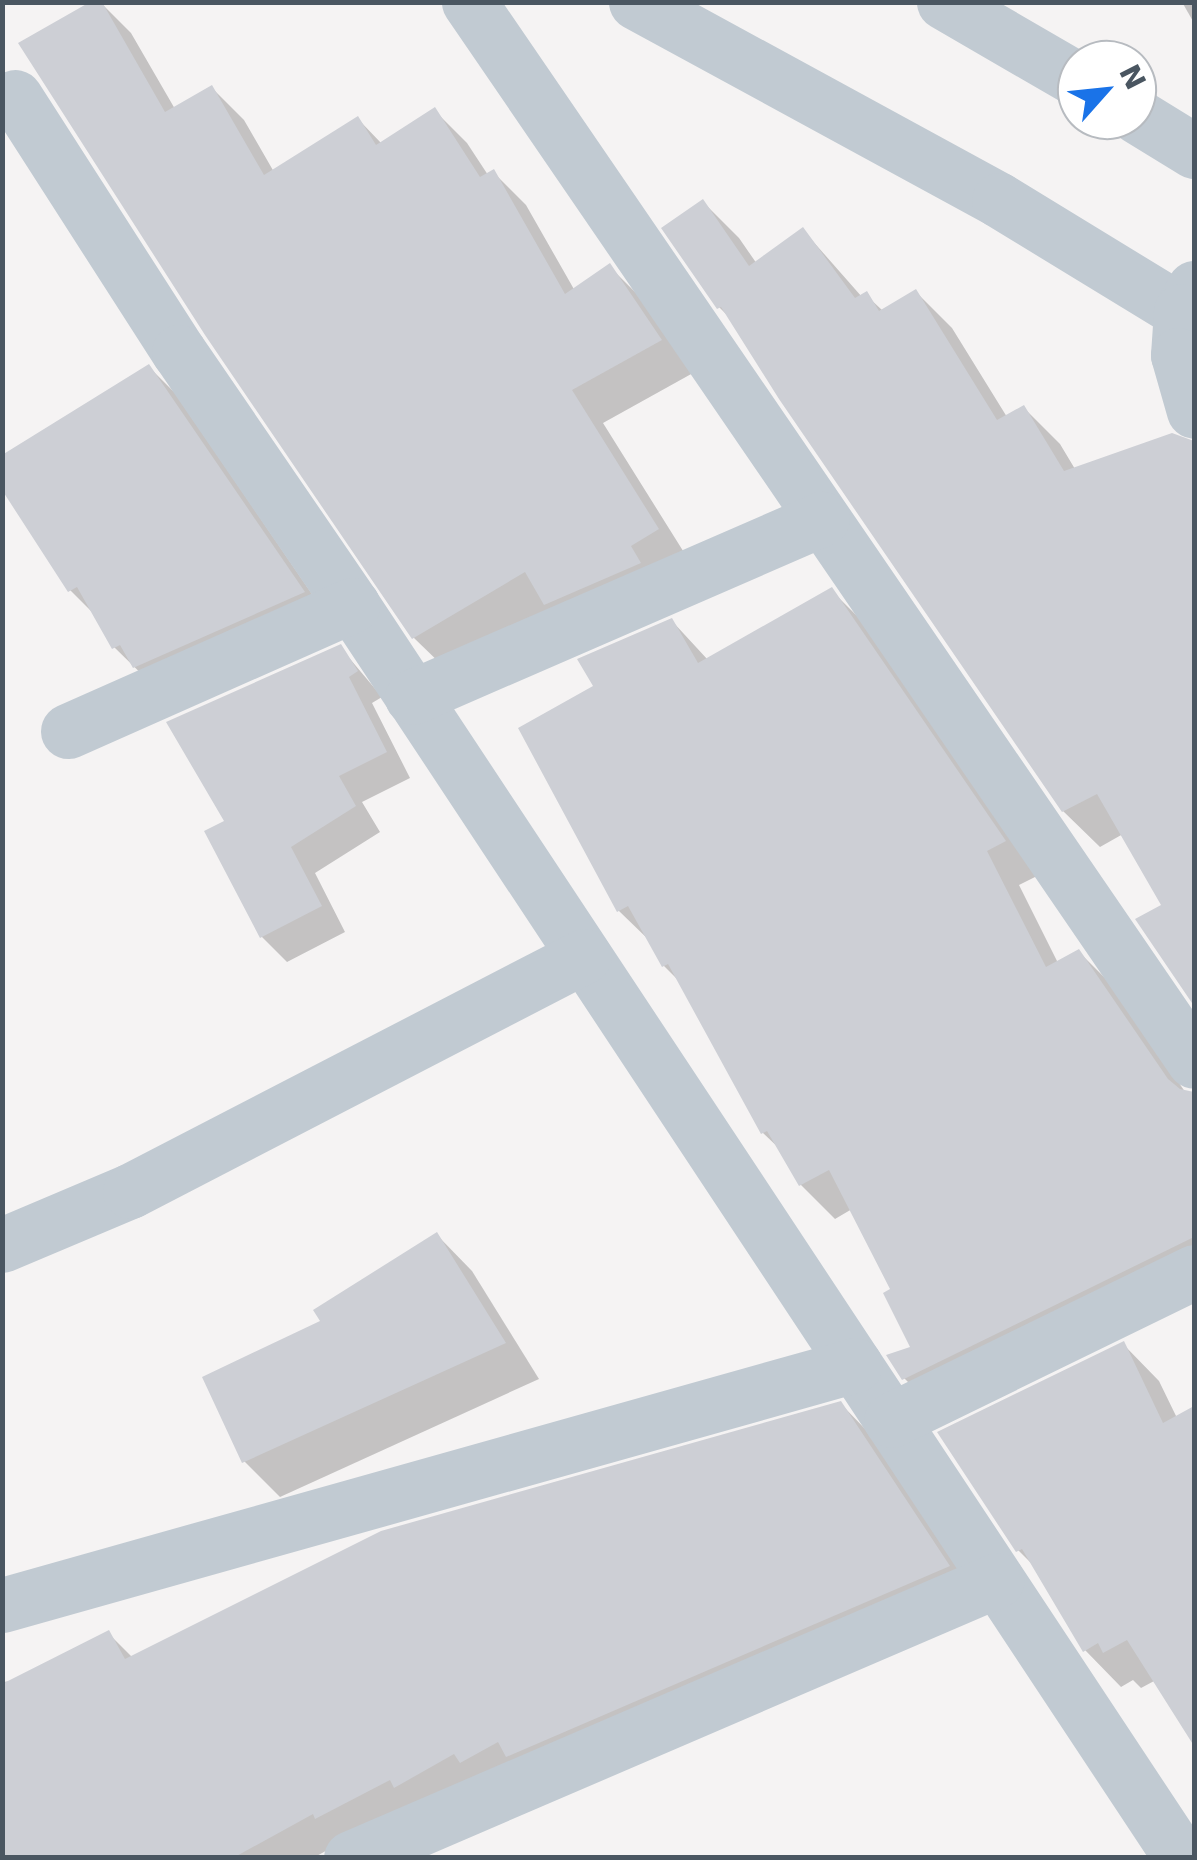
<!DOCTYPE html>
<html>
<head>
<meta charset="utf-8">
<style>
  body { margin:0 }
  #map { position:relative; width:1197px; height:1860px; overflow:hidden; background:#f5f3f3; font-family:"DejaVu Sans",sans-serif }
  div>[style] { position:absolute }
  .shadow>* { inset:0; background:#0003 }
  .building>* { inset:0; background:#cdcfd5 }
  .minor>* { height:55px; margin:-27.5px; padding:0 27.5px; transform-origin:27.5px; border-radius:27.5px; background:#c1cad2 }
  span { translate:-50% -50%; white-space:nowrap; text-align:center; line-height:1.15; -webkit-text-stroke:10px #fff; paint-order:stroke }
  .frame { position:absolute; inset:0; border:5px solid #4a5661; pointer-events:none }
  .north { position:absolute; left:1057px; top:40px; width:100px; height:100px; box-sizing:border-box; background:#fff; border:2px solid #b7bbc0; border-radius:50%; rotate:63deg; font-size:28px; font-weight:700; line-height:40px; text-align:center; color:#4a5661 }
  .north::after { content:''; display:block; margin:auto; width:35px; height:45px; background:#1a73e8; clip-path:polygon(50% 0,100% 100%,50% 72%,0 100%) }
</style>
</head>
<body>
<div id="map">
  <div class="shadow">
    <div style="clip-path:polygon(100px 2px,131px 33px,175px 109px,212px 88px,244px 120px,274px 172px,358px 119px,382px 144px,435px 111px,467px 143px,488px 175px,493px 172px,526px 205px,575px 291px,610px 267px,642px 299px,693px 373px,603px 423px,690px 562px,447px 670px,414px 638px)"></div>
    <div style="clip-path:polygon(1182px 2px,1194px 2px,1194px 23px)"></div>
    <div style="clip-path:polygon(703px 202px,739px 238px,757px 264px,803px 230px,862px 297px,866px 295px,883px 311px,916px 292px,952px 328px,1007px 417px,1024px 408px,1060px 444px,1075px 469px,1188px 443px,1194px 450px,1194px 1002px,1138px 920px,1164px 906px,1123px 834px,1100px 847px,1063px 811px,734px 322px,719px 307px)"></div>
    <div style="clip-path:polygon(149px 367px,175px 393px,329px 619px,161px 693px,114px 647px,98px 618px,70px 590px)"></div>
    <div style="clip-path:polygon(831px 590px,865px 624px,1037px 876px,1019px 885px,1058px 963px,1079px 952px,1113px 986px,1194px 1105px,1194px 1113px,1186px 1118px,1194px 1134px,1194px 1286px,938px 1412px,904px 1378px,914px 1348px,893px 1290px,852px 1209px,835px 1219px,801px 1185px,783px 1152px,763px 1133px,681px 983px,664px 966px,652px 943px,619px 911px,597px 687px,672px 621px,708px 660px)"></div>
    <div style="clip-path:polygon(340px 647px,382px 697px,372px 703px,410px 778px,362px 802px,380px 832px,315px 873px,345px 932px,287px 962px,262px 937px,227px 822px)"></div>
    <div style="clip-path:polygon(437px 1235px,472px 1271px,539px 1379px,280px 1497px,244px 1461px,324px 1322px)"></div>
    <div style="clip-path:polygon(1123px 1344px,1159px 1381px,1177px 1418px,1194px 1432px,1194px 1741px,1156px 1680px,1141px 1688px,1133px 1680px,1121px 1687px,1085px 1650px,1038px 1570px,1018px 1550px)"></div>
    <div style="clip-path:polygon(841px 1404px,869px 1433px,977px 1595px,342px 1842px,313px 1858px,2px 1858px,2px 1682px,14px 1681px,108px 1633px,133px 1658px)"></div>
  </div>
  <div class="building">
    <div style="clip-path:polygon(90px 2px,102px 2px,165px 112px,212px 85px,264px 175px,358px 116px,376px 145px,435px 107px,480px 177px,494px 169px,565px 294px,610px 263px,662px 340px,572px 390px,659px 529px,631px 546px,641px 563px,544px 605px,525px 572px,412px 639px,205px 335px,18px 43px)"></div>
    <div style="clip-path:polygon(703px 199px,749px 266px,803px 227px,855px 298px,867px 291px,879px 311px,916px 289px,997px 420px,1024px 405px,1064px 471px,1172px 433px,1194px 441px,1194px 1006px,1135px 919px,1161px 905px,1097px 794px,1062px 812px,779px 399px,721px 307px,717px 309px,661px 228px)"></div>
    <div style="clip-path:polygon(149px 364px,305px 592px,133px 668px,120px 645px,112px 649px,77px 587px,68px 592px,2px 490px,2px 455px)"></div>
    <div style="clip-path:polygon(832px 587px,1006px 841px,987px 851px,1046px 967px,1079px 949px,1168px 1079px,1180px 1089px,1194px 1092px,1194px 1237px,902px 1380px,886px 1355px,910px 1347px,883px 1293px,890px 1289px,829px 1170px,799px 1186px,767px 1131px,761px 1134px,668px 964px,662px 967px,628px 906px,617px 912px,518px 728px,593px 686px,577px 659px,672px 618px,698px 663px)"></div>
    <div style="clip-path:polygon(341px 644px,358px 671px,349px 677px,387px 752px,339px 776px,356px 806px,291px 847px,322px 906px,260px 938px,204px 831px,224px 821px,166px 722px)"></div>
    <div style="clip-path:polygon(437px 1232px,506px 1343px,242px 1463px,202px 1377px,320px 1321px,313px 1310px)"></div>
    <div style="clip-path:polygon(1124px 1341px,1163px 1423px,1194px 1406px,1194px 1746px,1127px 1640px,1103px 1653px,1098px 1643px,1083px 1652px,1022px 1549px,1016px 1552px,937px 1432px)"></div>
    <div style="clip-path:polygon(841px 1401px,950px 1566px,506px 1757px,498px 1742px,460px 1763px,454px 1754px,394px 1788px,390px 1780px,315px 1819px,313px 1814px,233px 1858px,2px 1858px,2px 1684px,109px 1630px,125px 1659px,381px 1531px)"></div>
  </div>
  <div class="minor">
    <div style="left:469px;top:2px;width:1283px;rotate:55.6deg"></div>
    <div style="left:636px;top:2px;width:413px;rotate:28.6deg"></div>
    <div style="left:999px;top:200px;width:228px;rotate:31.4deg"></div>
    <div style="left:944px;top:2px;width:154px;rotate:30.1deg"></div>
    <div style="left:15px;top:97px;width:303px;rotate:57.3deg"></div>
    <div style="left:179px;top:352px;width:306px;rotate:55.6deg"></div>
    <div style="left:352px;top:605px;width:1502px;rotate:56.51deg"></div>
    <div style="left:1137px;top:116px;width:67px;rotate:31.6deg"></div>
    <div style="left:1194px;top:288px;width:26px;rotate:119deg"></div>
    <div style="left:1181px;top:311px;width:44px;rotate:93.9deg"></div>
    <div style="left:1178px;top:355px;width:58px;rotate:74.1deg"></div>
    <div style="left:412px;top:697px;width:447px;rotate:-23.5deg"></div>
    <div style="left:68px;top:731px;width:311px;rotate:-23.9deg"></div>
    <div style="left:2px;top:1245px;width:139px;rotate:-22.9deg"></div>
    <div style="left:130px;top:1191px;width:511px;rotate:-27.37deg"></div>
    <div style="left:891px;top:1420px;width:337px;rotate:-26deg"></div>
    <div style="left:2px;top:1605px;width:886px;rotate:-15.71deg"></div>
    <div style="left:351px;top:1858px;width:703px;rotate:-23.28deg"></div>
  </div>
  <div class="frame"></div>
  <div class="north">N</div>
</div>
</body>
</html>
